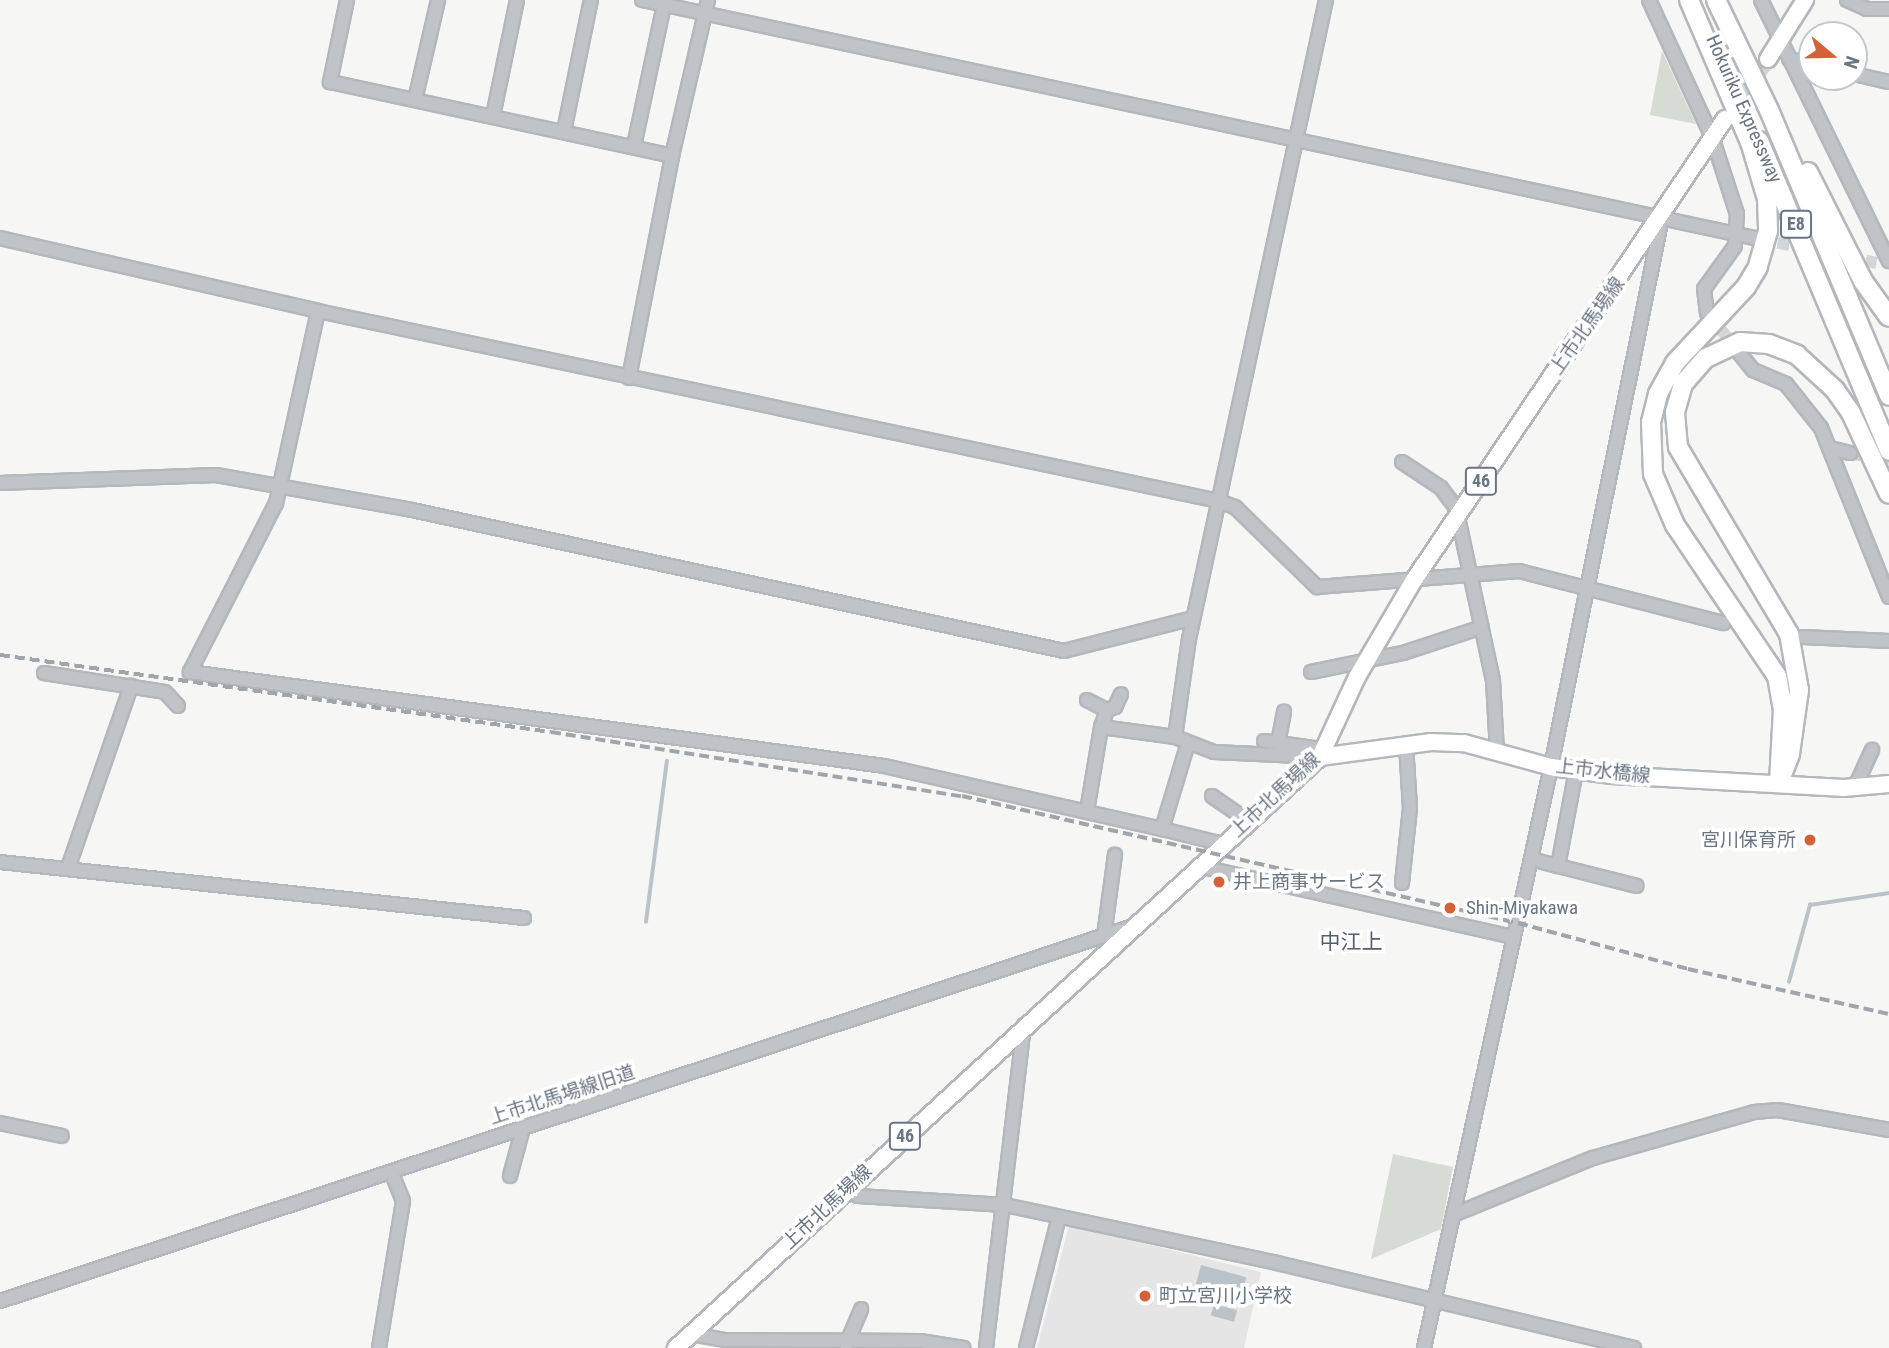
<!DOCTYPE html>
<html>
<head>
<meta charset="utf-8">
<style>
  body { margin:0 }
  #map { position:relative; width:1889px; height:1348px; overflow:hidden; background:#f6f6f4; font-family:"Roboto Condensed","Noto Sans JP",sans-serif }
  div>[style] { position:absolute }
  .built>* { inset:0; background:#e4e5e4 }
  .green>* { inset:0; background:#d6dbd3 }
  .water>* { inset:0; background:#bac3c9; transform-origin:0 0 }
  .stream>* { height:3.5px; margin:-1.75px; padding:0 1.75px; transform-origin:1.75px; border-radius:1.75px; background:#bac3c9 }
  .minor-tunnel>* { height:12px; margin-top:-6px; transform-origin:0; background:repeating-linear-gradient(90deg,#d2d6d8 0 12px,transparent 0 18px) }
  .major-tunnel>* { height:16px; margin-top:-8px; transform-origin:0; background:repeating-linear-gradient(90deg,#d2d6d8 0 16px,transparent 0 24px) }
  .roads { filter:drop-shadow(2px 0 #b4b7bb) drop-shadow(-2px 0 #b4b7bb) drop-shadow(0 2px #b4b7bb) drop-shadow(0 -2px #b4b7bb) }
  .minor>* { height:12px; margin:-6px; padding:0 6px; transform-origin:6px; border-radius:6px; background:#c0c3c7 }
  .major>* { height:16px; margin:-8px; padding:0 8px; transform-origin:8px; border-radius:8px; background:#fff }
  .highway>* { height:18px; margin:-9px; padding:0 9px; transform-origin:9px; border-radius:9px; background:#fff }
  .rail>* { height:3.5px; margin-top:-1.75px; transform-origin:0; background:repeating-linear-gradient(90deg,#a0a5ab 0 10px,transparent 0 15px) }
  .dots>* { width:19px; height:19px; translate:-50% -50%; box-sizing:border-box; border:4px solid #fff; border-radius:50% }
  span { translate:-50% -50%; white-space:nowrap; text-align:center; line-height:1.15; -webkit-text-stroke:7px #fff; paint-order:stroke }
  .shield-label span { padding:2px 5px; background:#fff; border:2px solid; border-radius:5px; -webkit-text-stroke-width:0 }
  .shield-label { font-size:18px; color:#687582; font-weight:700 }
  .street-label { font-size:19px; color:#687582 }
  .poi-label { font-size:19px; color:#687582 }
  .right { translate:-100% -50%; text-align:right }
  .left { translate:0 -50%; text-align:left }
  .neighbourhood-label { font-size:21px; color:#555f68 }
  .north { position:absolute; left:1798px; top:21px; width:70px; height:70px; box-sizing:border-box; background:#fff; border:2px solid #c3c8cd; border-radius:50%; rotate:109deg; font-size:19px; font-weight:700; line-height:28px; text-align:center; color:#687582 }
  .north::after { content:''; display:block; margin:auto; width:24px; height:32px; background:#d46236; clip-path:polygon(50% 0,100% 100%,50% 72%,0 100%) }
</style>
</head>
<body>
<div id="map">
  <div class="built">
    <div style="clip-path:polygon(1069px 1225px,1261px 1272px,1244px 1348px,1037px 1348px)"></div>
  </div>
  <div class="green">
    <div style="clip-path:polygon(1662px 51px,1696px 124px,1650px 115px)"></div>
    <div style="clip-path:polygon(1393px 1154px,1453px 1167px,1441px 1229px,1371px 1259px)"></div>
  </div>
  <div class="water">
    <div style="left:1201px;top:1265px;width:47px;height:26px;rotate:15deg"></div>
    <div style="left:1214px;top:1304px;width:24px;height:12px;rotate:15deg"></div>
  </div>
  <div class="stream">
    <div style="left:646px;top:922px;width:162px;rotate:-82.6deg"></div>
    <div style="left:1789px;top:982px;width:80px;rotate:-74.7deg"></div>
    <div style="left:1810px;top:905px;width:80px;rotate:-8.6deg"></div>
  </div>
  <div class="minor-tunnel">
    <div style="left:1760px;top:239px;width:119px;rotate:11.6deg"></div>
    <div style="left:1710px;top:316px;width:45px;rotate:51.3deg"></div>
    <div style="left:1850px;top:453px;width:40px;rotate:12deg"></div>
  </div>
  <div class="major-tunnel">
    <div style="left:1729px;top:114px;width:67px;rotate:-54.7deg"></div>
  </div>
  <div class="roads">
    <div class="minor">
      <div style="left:347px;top:0;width:84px;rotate:101.7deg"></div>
      <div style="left:330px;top:82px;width:350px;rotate:12.2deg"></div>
      <div style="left:642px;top:0;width:1143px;rotate:12.07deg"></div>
      <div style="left:1649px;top:0;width:151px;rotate:65.3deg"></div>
      <div style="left:1712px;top:137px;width:81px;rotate:72deg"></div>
      <div style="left:1737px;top:214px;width:32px;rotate:94deg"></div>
      <div style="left:1735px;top:246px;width:53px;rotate:125.8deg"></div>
      <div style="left:1704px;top:289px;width:24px;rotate:83deg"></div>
      <div style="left:1761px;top:0;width:291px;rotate:63.9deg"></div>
      <div style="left:1847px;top:0;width:22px;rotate:24deg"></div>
      <div style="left:1867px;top:9px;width:22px"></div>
      <div style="left:1789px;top:59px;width:24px;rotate:12deg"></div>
      <div style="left:1854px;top:74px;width:36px;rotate:13deg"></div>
      <div style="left:415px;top:100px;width:103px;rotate:-77deg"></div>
      <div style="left:493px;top:116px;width:118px;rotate:-78.3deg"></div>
      <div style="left:564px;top:131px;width:134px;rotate:-78.4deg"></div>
      <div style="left:634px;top:146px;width:144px;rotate:-78deg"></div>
      <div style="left:0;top:238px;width:326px;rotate:12.9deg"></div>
      <div style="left:318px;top:311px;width:921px;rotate:11.91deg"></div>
      <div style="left:1219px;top:501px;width:17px;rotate:21deg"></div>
      <div style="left:1235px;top:507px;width:115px;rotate:44.3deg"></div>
      <div style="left:1317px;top:587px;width:203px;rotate:-4.5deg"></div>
      <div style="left:1519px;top:571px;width:211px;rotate:14.3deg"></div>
      <div style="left:318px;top:311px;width:197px;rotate:102.3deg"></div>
      <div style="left:276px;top:503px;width:190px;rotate:117deg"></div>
      <div style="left:190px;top:672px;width:700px;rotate:7.71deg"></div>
      <div style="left:884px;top:766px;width:285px;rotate:12.8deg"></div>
      <div style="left:1740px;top:354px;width:21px;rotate:51deg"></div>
      <div style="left:1753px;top:370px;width:36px;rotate:23deg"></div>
      <div style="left:1786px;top:384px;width:56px;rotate:51.5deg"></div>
      <div style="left:1821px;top:428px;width:182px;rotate:68.1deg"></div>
      <div style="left:629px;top:378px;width:226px;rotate:-79deg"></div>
      <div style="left:672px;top:156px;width:160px;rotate:-77deg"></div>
      <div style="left:1830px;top:448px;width:21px;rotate:14deg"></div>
      <div style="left:1402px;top:462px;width:47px;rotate:33.7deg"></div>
      <div style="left:1441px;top:488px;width:25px;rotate:53deg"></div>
      <div style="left:1456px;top:508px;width:176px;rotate:77.9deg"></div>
      <div style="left:1493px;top:680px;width:71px;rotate:86.8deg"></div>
      <div style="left:0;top:483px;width:216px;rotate:-2.1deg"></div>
      <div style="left:216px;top:475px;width:199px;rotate:10.1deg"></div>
      <div style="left:412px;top:510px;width:667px;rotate:12.2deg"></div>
      <div style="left:1064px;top:651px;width:133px;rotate:-14.3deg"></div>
      <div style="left:1803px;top:637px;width:86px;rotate:2.7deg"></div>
      <div style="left:1311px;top:672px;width:94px;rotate:-11.7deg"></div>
      <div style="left:1403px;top:653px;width:83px;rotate:-18.2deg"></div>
      <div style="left:44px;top:673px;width:122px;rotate:8.9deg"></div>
      <div style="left:165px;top:692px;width:19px;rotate:47deg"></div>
      <div style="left:1087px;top:700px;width:22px;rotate:27deg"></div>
      <div style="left:1107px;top:710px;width:18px;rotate:109deg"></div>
      <div style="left:1101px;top:727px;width:75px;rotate:7.7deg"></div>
      <div style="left:1107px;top:710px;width:9px;rotate:-21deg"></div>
      <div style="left:1115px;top:707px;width:14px;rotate:-65deg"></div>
      <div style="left:1264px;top:741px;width:50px;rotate:8deg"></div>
      <div style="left:1314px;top:748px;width:11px;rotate:56deg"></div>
      <div style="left:1188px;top:743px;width:90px;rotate:106.8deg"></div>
      <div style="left:1162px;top:829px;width:63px;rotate:13.8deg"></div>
      <div style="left:1278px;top:743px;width:32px;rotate:-79deg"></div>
      <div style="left:1320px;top:757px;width:106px;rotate:-177.3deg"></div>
      <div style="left:1214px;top:752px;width:42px;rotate:-159deg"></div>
      <div style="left:1175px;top:737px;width:99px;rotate:-81.9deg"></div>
      <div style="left:1189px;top:639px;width:654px;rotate:-77.9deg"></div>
      <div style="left:1855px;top:787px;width:41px;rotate:-65.3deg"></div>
      <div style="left:1212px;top:796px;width:44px;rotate:34.8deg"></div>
      <div style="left:1087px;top:811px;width:85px;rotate:-80.5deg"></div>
      <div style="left:1531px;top:859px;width:28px;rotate:15deg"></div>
      <div style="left:1558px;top:866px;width:97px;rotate:-79.3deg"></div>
      <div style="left:0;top:862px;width:527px;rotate:6.1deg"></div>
      <div style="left:1198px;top:866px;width:324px;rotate:12.7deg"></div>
      <div style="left:1558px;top:866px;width:81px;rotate:14.2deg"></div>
      <div style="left:68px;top:868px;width:193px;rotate:-70.9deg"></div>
      <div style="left:1402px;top:883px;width:75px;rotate:-83.9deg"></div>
      <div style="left:1410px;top:808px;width:63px;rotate:-93.6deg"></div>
      <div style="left:1104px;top:936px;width:82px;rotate:-82.3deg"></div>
      <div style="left:0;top:1123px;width:63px;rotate:11.8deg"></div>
      <div style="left:510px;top:1176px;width:50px;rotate:-74.8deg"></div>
      <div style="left:848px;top:1189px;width:12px;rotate:35deg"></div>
      <div style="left:858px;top:1196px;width:147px;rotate:3.5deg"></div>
      <div style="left:1005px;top:1205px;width:278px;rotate:12deg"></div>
      <div style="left:1277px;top:1263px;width:367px;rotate:13.4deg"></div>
      <div style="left:1453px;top:1215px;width:151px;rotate:-22.2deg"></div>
      <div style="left:1593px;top:1158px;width:167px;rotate:-15.9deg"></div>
      <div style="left:1754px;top:1112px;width:24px;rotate:-5deg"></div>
      <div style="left:1778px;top:1110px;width:113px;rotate:10.2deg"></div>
      <div style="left:0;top:1301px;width:1193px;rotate:-18.31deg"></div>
      <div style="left:691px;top:1334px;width:35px;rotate:10deg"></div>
      <div style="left:725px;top:1340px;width:195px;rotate:0.3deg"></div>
      <div style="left:920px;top:1341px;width:44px;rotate:9.2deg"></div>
      <div style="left:846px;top:1345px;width:39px;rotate:-67deg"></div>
      <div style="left:379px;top:1348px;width:149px;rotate:-80.7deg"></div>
      <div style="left:403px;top:1201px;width:31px;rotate:-112deg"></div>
      <div style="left:986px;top:1348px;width:325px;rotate:-83.3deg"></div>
      <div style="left:1026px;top:1348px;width:135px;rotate:-75.9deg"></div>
      <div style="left:1424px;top:1348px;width:595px;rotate:-77.67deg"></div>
      <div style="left:1551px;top:767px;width:561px;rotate:-78.59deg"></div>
    </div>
    <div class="major">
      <div style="left:1768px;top:59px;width:70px;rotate:-57.9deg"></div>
      <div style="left:1320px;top:757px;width:112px;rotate:-7.7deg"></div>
      <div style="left:1431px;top:742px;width:33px;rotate:2deg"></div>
      <div style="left:1464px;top:743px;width:90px;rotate:15.4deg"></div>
      <div style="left:1551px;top:767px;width:61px;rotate:7.6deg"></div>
      <div style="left:1611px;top:775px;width:233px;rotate:3.2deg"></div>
      <div style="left:1844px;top:788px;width:45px;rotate:-5.1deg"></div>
      <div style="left:676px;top:1348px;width:874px;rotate:-42.54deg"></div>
      <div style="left:1320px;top:757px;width:88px;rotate:-65.2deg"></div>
      <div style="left:1357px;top:677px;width:113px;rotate:-59.6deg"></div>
      <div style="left:1414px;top:580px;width:556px;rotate:-56deg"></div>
    </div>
    <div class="highway">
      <div style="left:1689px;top:0;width:155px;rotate:66.8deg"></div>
      <div style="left:1750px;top:142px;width:59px;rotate:73.4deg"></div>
      <div style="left:1767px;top:199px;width:32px;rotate:88deg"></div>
      <div style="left:1768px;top:231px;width:37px;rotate:106deg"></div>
      <div style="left:1758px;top:267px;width:23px;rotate:121deg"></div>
      <div style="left:1746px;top:287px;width:104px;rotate:133.1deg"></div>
      <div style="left:1675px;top:363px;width:35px;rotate:119deg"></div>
      <div style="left:1658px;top:394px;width:29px;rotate:104deg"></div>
      <div style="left:1651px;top:422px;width:52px;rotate:87.8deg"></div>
      <div style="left:1653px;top:474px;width:56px;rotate:66.7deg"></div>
      <div style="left:1675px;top:525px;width:182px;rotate:56deg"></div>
      <div style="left:1777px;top:676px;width:34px;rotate:80deg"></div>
      <div style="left:1783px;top:709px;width:74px;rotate:93.1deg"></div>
      <div style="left:1716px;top:0;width:122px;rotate:64.3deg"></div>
      <div style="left:1769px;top:110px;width:310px;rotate:67.2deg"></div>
      <div style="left:1759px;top:141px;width:336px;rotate:67.2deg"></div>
      <div style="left:1808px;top:172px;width:122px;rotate:63.2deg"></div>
      <div style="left:1863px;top:281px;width:44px;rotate:54.2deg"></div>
      <div style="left:1782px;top:775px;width:22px;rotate:-69deg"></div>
      <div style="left:1790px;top:754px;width:65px;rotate:-82deg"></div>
      <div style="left:1799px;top:690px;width:57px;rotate:-100.1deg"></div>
      <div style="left:1789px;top:634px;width:217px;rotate:-120.7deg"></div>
      <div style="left:1678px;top:447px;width:35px;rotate:-95deg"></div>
      <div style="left:1675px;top:412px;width:29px;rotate:-74deg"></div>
      <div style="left:1683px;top:384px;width:35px;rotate:-49deg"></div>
      <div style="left:1706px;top:358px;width:38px;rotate:-25deg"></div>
      <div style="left:1740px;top:342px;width:29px;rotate:4deg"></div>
      <div style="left:1769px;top:344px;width:30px;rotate:21deg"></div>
      <div style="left:1797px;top:355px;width:52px;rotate:42.6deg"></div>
      <div style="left:1835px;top:390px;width:28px;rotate:55deg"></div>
      <div style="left:1851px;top:413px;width:89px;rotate:64.9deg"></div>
    </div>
  </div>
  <div class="rail">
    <div style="left:0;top:655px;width:556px;rotate:7.96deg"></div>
    <div style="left:551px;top:732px;width:416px;rotate:8.9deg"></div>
    <div style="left:962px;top:796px;width:570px;rotate:12.87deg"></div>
    <div style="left:1518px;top:923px;width:176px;rotate:15.1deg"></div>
    <div style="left:1688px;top:969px;width:206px;rotate:12.6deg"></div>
  </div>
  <div class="dots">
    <div style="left:1810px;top:840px;background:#d46236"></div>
    <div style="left:1219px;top:882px;background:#d46236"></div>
    <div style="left:1450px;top:908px;background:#d46236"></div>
    <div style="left:1145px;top:1296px;background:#d46236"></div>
  </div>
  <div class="shield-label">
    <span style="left:1796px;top:224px">E8</span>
    <span style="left:1481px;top:481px">46</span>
    <span style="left:905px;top:1136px">46</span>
  </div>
  <div class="street-label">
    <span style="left:1744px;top:109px;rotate:66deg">Hokuriku Expressway</span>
    <span style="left:1587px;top:326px;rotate:-55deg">上市北馬場線</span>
    <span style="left:1603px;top:771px;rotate:6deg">上市水橋線</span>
    <span style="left:1275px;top:795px;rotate:-43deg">上市北馬場線</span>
    <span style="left:562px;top:1095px;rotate:-18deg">上市北馬場線旧道</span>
    <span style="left:827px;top:1207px;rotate:-43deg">上市北馬場線</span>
  </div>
  <div class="poi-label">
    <span class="right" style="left:1796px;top:840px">宮川保育所</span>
    <span class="left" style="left:1233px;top:882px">井上商事サービス</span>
    <span class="left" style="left:1466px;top:908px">Shin-Miyakawa</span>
    <span class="left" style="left:1159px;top:1296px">町立宮川小学校</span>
  </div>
  <div class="neighbourhood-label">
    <span style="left:1351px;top:942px">中江上</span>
  </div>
  <div class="north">N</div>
</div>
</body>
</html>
